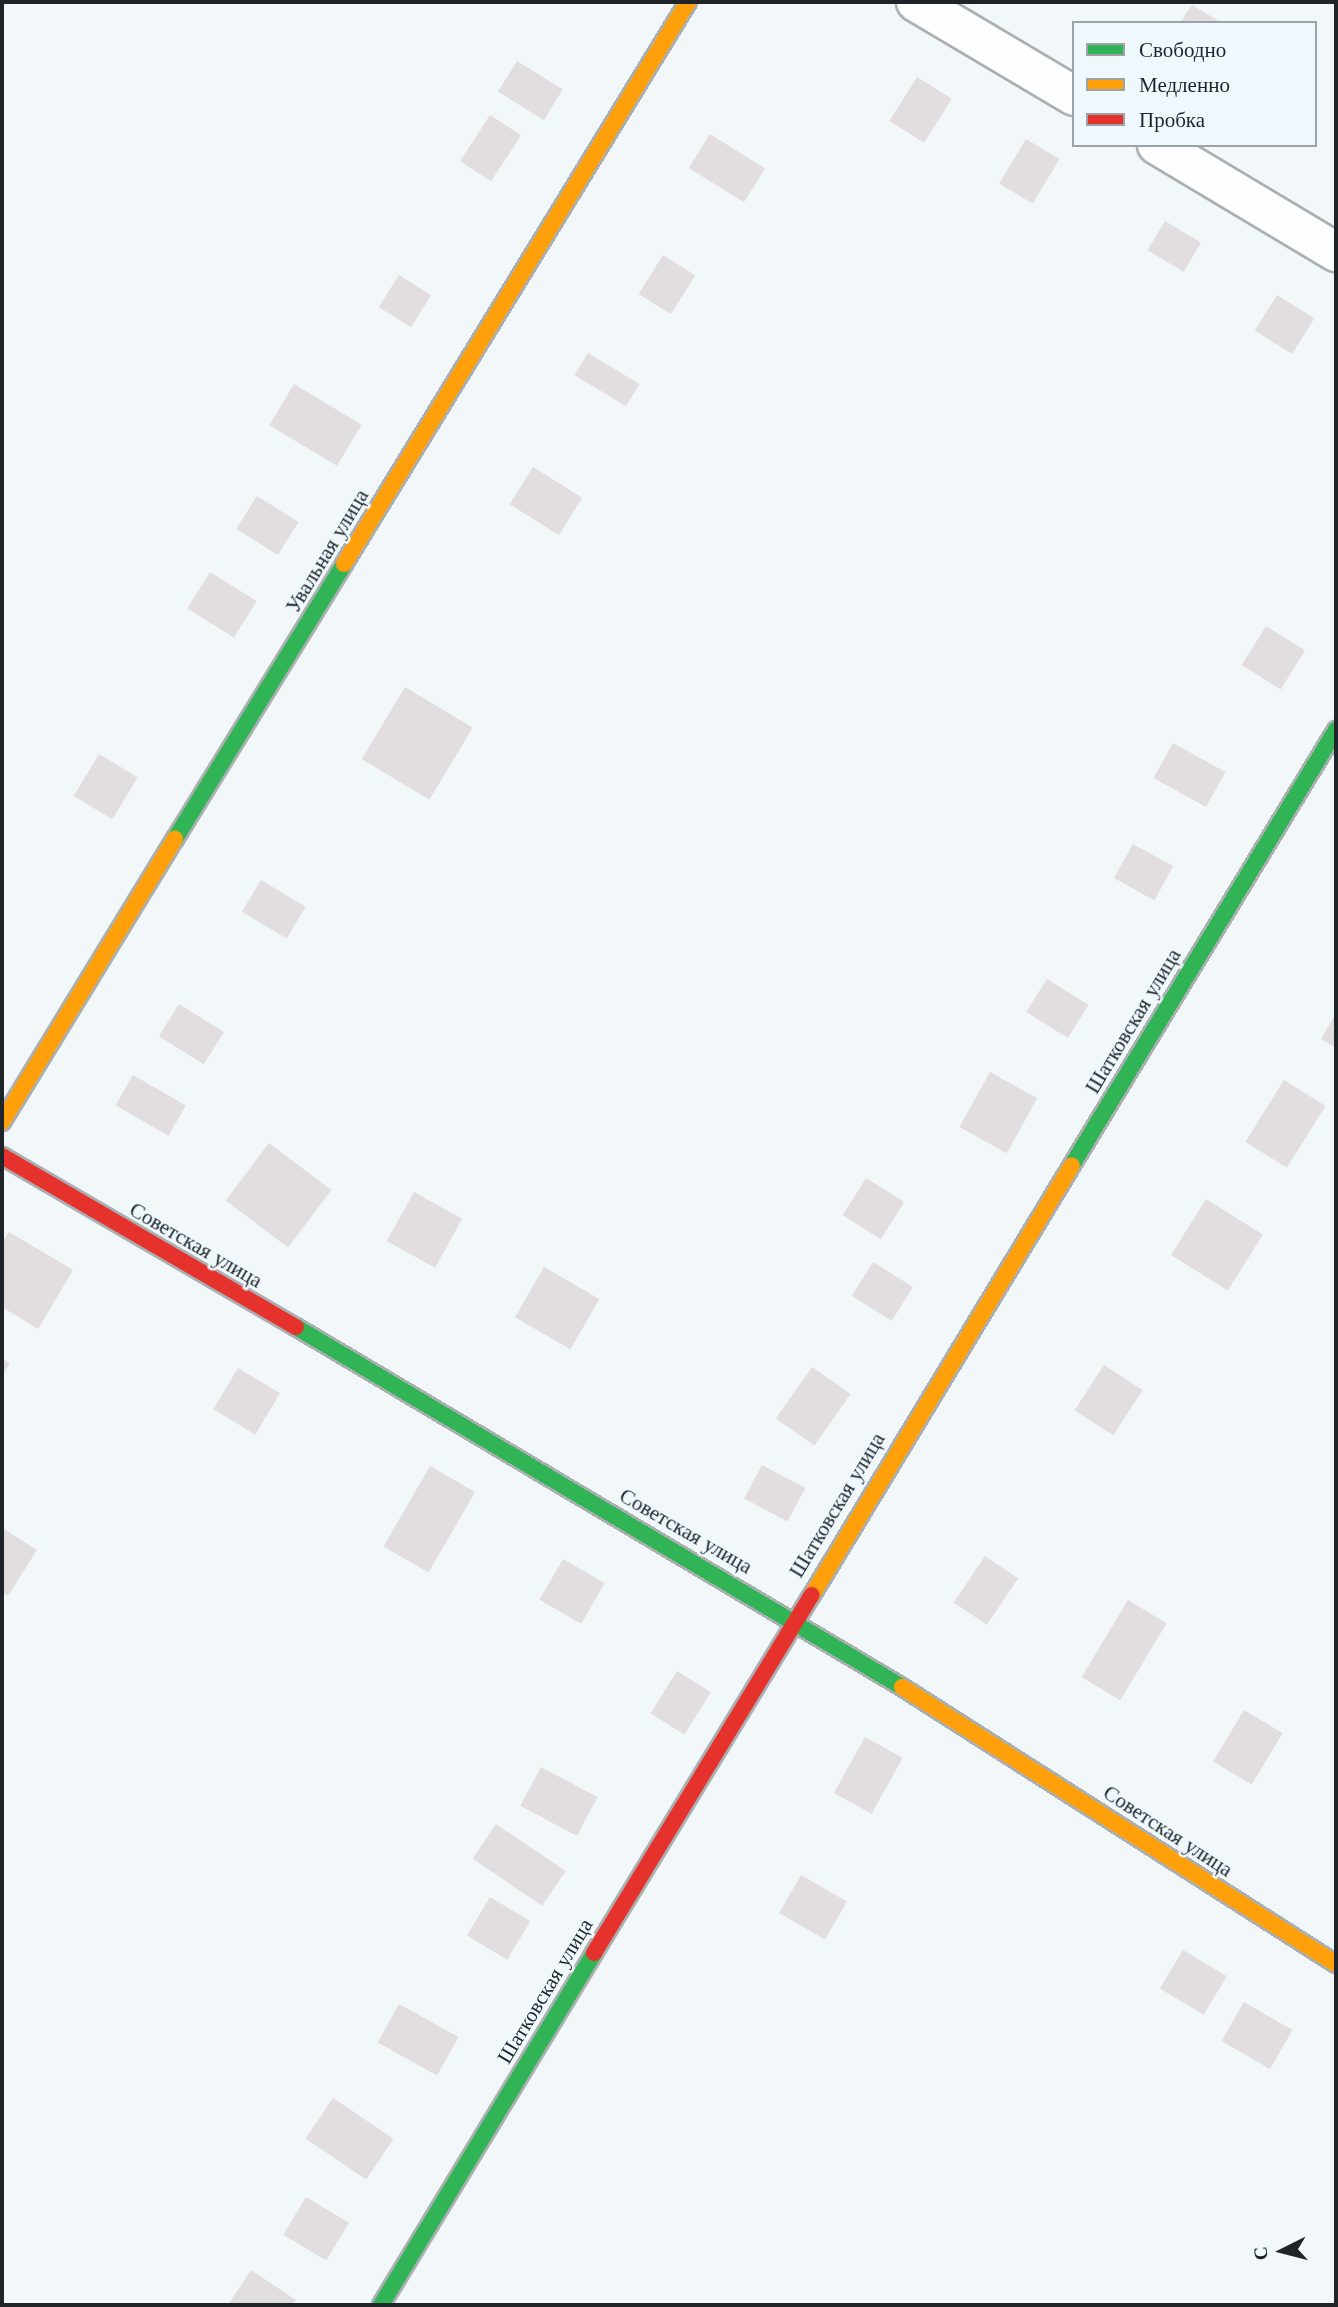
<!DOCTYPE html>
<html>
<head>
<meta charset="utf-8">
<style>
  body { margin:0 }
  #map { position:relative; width:1338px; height:2307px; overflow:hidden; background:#f2f7fa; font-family:"Libre Baskerville",serif }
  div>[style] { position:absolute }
  .building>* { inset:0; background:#e2dddf; transform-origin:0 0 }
  .roads { filter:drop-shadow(2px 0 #aaafb2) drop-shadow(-2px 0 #aaafb2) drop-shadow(0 2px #aaafb2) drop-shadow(0 -2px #aaafb2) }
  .street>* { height:38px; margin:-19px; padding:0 19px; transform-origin:19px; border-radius:19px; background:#fdfefe }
  .fast>* { height:16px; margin:-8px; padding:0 8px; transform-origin:8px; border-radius:8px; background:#30b455 }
  .slow>* { height:16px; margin:-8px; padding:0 8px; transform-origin:8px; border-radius:8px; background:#ff9f0a }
  .jam>* { height:16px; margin:-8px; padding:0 8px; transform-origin:8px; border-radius:8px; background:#e5322d }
  span { translate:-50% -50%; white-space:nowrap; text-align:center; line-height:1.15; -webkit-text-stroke:5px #eef8fd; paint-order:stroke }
  .street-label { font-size:21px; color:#1e2428 }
  .frame { position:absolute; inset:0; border:4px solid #1e2428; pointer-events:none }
  .legend { position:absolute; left:1072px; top:21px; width:245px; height:126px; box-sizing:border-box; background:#eef8fd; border:2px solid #9ba3a8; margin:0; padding:9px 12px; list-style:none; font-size:21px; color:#1e2428 }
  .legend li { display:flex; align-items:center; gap:14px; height:35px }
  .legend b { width:35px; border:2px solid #9ba3a8 }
  .north { position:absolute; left:1247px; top:2216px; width:70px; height:70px; -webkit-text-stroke:5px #eef8fd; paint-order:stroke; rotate:264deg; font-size:19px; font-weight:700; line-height:28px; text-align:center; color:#1e2428 }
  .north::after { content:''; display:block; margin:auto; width:24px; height:32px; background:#1e2428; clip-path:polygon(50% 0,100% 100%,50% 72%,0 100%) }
</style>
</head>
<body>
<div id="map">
  <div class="building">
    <div style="clip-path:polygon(1192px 5px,1222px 23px,1180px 23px)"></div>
    <div style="left:517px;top:61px;width:54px;height:36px;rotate:32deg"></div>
    <div style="left:917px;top:77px;width:41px;height:52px;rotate:32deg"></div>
    <div style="left:490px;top:115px;width:37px;height:55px;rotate:33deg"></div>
    <div style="left:710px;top:134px;width:65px;height:40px;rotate:32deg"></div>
    <div style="left:1026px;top:139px;width:39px;height:52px;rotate:31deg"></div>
    <div style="left:1165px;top:221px;width:42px;height:34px;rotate:31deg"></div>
    <div style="left:663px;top:255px;width:38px;height:46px;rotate:32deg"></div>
    <div style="left:399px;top:275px;width:38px;height:38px;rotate:32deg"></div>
    <div style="left:1277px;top:295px;width:44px;height:42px;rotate:32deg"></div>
    <div style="left:588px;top:353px;width:60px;height:26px;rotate:31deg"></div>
    <div style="left:294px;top:384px;width:79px;height:48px;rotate:31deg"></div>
    <div style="left:533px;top:467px;width:58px;height:44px;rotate:32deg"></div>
    <div style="left:257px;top:496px;width:49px;height:39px;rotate:32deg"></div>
    <div style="left:210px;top:572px;width:55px;height:43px;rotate:32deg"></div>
    <div style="left:1266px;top:626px;width:46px;height:46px;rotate:32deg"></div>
    <div style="left:405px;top:687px;width:79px;height:84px;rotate:31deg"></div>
    <div style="left:1173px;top:743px;width:60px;height:40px;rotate:29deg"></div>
    <div style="left:99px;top:754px;width:45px;height:49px;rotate:31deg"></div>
    <div style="left:1133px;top:844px;width:46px;height:39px;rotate:29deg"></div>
    <div style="left:261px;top:880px;width:52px;height:37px;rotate:31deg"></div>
    <div style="left:1047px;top:979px;width:49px;height:39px;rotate:32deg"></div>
    <div style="left:179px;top:1004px;width:53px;height:38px;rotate:32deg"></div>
    <div style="clip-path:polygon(1336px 1013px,1336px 1048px,1321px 1039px)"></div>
    <div style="left:990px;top:1072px;width:54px;height:63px;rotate:29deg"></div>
    <div style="left:133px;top:1075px;width:61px;height:35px;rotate:30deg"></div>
    <div style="left:1284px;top:1080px;width:49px;height:73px;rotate:32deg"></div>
    <div style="left:269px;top:1143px;width:78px;height:72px;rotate:37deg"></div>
    <div style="left:866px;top:1178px;width:45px;height:44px;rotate:32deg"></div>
    <div style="left:414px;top:1192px;width:55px;height:56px;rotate:29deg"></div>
    <div style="left:1206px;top:1199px;width:67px;height:66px;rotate:32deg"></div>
    <div style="clip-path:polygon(9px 1232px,73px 1270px,38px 1329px,2px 1307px,2px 1243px)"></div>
    <div style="left:873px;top:1262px;width:47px;height:40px;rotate:32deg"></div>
    <div style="left:544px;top:1267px;width:64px;height:58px;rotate:30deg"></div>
    <div style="clip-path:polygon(2px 1359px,10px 1363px,2px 1376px)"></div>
    <div style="left:1104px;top:1365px;width:46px;height:54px;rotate:33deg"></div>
    <div style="left:812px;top:1367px;width:47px;height:63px;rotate:35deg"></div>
    <div style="left:238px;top:1368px;width:49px;height:48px;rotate:31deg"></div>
    <div style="left:762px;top:1465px;width:49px;height:38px;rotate:28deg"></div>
    <div style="left:430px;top:1466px;width:52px;height:93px;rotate:30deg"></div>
    <div style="clip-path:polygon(2px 1528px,37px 1550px,8px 1596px,2px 1592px)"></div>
    <div style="left:985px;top:1556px;width:40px;height:56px;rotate:34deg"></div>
    <div style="left:563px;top:1559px;width:48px;height:47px;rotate:30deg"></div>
    <div style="left:1128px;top:1600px;width:45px;height:90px;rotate:31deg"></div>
    <div style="left:677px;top:1671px;width:40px;height:50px;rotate:32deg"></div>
    <div style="left:1244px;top:1710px;width:45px;height:60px;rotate:31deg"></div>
    <div style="left:865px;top:1737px;width:43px;height:64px;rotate:29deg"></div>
    <div style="left:541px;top:1767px;width:64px;height:44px;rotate:28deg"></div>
    <div style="left:496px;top:1824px;width:84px;height:42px;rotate:34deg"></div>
    <div style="left:801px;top:1875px;width:53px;height:44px;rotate:30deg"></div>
    <div style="left:490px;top:1897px;width:47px;height:45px;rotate:31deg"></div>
    <div style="left:1183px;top:1950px;width:51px;height:45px;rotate:31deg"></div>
    <div style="left:1244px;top:2002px;width:56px;height:45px;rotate:30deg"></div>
    <div style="left:399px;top:2004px;width:68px;height:44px;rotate:29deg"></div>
    <div style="left:333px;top:2098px;width:73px;height:49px;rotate:34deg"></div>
    <div style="left:306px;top:2197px;width:50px;height:44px;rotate:31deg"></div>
    <div style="clip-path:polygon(251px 2270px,296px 2300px,292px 2305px,228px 2305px)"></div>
  </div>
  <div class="roads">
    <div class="street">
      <div style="left:916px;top:2px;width:184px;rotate:30.7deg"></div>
      <div style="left:1157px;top:145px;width:209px;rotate:30.9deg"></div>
    </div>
    <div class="fast">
      <div style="left:175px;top:839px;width:323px;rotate:-58.4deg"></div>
      <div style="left:1072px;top:1165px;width:509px;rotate:-58.75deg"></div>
      <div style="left:296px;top:1327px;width:705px;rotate:30.71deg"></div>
      <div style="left:381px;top:2305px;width:411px;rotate:-58.8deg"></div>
    </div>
    <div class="slow">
      <div style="left:344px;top:564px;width:659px;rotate:-58.53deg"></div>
      <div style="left:2px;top:1122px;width:332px;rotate:-58.6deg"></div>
      <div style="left:812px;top:1595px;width:502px;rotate:-58.84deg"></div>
      <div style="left:902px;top:1687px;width:515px;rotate:32.55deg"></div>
    </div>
    <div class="jam">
      <div style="left:2px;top:1156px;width:340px;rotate:30.2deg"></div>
      <div style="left:594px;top:1953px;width:419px;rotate:-58.7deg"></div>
    </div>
  </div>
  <div class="street-label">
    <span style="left:327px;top:551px;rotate:-59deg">Увальная улица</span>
    <span style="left:1133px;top:1021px;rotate:-59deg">Шатковская улица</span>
    <span style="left:196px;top:1245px;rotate:30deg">Советская улица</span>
    <span style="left:837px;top:1505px;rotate:-59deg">Шатковская улица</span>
    <span style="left:686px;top:1531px;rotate:30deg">Советская улица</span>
    <span style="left:1168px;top:1831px;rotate:33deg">Советская улица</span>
    <span style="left:545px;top:1991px;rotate:-59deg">Шатковская улица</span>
  </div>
  <div class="frame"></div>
  <ul class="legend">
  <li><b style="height:9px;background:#30b455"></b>Свободно</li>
  <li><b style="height:9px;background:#ff9f0a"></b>Медленно</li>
  <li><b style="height:9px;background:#e5322d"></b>Пробка</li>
  </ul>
  <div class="north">С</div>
</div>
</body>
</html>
